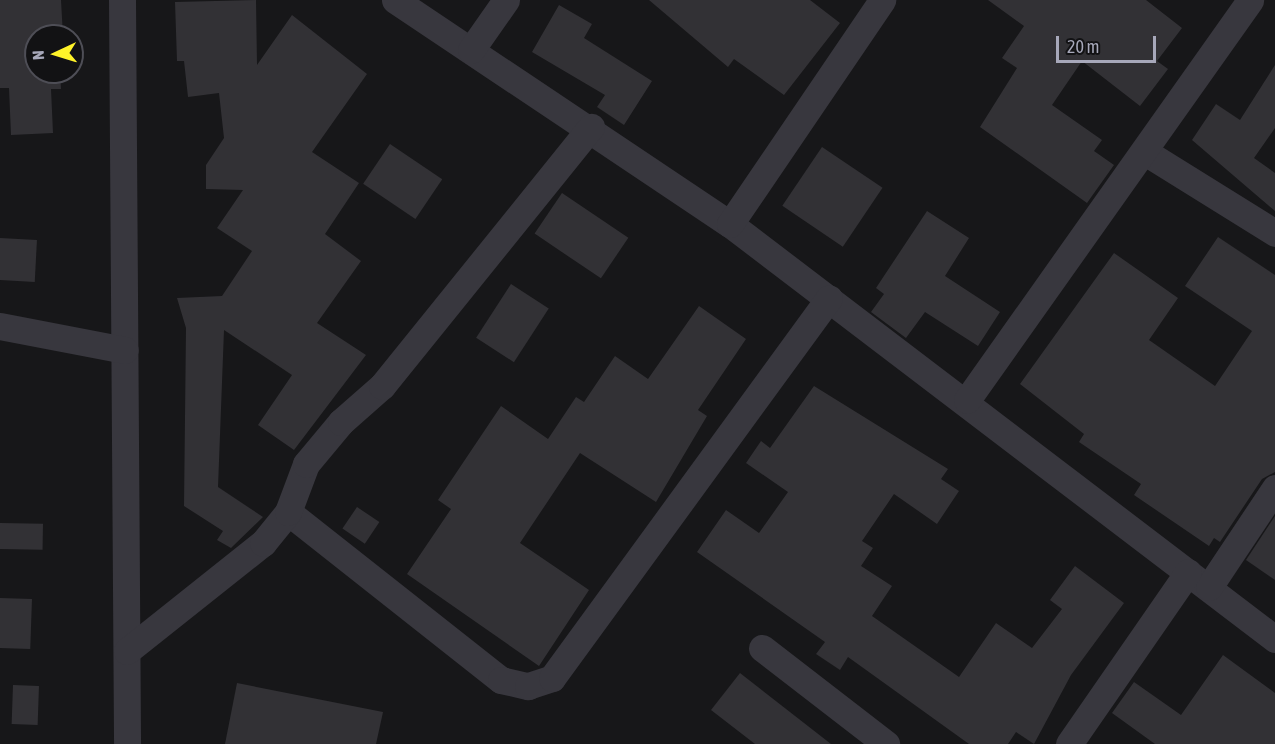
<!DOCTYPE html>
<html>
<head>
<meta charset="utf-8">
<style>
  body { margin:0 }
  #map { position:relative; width:1275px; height:744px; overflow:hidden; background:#171719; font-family:"Asap Condensed",sans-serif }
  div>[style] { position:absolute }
  .building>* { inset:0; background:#323135; transform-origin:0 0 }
  .minor>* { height:27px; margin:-13.5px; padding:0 13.5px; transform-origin:13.5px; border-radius:13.5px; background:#38373e }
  span { translate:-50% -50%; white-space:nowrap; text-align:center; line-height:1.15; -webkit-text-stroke:4.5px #121214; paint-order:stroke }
  .north { position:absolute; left:24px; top:24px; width:60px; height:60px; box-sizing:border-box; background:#121214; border:2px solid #4e4e56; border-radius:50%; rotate:266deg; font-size:16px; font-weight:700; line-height:24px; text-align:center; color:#a7a8ba }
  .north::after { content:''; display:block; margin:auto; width:21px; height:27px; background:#fff329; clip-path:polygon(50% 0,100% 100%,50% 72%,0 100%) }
  .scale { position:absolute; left:1056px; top:36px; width:100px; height:27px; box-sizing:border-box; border:3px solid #a7a8ba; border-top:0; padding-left:8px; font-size:18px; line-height:21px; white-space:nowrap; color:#a7a8ba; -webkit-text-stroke:4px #121214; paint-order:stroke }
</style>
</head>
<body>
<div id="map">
  <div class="building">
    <div style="clip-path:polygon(0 0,61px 0,63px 36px,36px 36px,36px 72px,60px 72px,61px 89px,51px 89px,53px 133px,11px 135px,9px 88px,0 88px)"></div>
    <div style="clip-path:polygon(256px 0,257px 65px,292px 15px,367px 74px,312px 152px,359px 183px,325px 234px,361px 261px,317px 323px,366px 355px,294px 450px,258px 425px,292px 375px,224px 330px,218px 487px,263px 517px,231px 548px,217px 540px,223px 531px,184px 506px,186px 328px,177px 298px,222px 296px,252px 251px,217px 228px,243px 190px,206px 189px,206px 165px,224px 138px,219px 93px,188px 97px,184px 61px,177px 61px,175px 2px)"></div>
    <div style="clip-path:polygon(649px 0,810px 0,840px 23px,784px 95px,734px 59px,728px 67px)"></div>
    <div style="clip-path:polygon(988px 0,1146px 0,1182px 28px,1157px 61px,1168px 69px,1140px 106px,1082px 61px,1052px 105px,1102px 140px,1094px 151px,1114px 165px,1087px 203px,980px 127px,1017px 68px,1002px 58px,1024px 26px)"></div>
    <div style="clip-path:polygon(559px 5px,592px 24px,584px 38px,652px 81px,624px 125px,597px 107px,605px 95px,532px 52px)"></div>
    <div style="clip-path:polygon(1275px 65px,1275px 128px,1254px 158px,1275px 173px,1275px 211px,1192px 140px,1216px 104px,1240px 120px)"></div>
    <div style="left:390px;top:144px;width:63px;height:48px;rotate:34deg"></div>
    <div style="left:822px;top:147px;width:73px;height:71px;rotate:34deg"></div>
    <div style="left:562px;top:193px;width:80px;height:49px;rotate:34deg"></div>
    <div style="clip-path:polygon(927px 211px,969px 238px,945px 276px,1000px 312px,978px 346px,925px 312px,906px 338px,871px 312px,884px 294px,876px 288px)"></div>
    <div style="clip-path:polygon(1218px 237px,1275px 275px,1275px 472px,1262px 479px,1220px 542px,1214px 538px,1209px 546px,1134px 495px,1141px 484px,1079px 442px,1084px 434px,1020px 384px,1114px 253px,1178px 298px,1149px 340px,1215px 386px,1252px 331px,1185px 286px)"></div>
    <div style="left:0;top:238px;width:37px;height:42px;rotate:3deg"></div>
    <div style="left:511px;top:284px;width:45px;height:64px;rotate:33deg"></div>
    <div style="clip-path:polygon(699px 306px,746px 339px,698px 410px,707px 416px,656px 502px,580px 453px,520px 543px,589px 590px,539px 666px,407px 574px,451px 509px,438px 500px,501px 406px,548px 439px,576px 397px,584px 402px,615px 356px,648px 379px)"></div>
    <div style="clip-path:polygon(814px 386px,948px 469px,941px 479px,959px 491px,937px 524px,894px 494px,862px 541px,873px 548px,861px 566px,892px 586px,872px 616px,959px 677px,996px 623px,1032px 648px,1062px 609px,1050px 600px,1075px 566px,1124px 603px,1071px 675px,1034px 744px,1016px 732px,1008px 744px,969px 744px,848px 657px,840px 670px,816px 654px,825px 642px,697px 552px,726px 510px,759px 533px,788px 492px,746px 463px,761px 441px,770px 448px)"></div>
    <div style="left:357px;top:507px;width:27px;height:26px;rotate:34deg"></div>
    <div style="clip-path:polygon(1275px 516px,1275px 580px,1246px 560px)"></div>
    <div style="left:0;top:523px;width:43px;height:26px;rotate:1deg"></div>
    <div style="left:0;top:598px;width:32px;height:50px;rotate:2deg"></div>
    <div style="clip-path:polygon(1223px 655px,1275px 693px,1275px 744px,1155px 744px,1112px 713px,1134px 682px,1181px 715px)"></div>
    <div style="clip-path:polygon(740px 673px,831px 744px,755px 744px,711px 710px)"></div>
    <div style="clip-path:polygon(237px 683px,383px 712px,376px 744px,225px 744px)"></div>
    <div style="left:13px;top:685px;width:26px;height:39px;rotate:2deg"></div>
  </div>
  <div class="minor">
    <div style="left:122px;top:0;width:744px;rotate:89.61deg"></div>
    <div style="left:395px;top:0;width:403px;rotate:33.8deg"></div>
    <div style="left:730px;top:224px;width:685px;rotate:37.29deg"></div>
    <div style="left:471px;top:50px;width:61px;rotate:-55deg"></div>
    <div style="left:1145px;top:152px;width:153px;rotate:31.9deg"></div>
    <div style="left:730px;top:224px;width:271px;rotate:-55.8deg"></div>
    <div style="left:0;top:326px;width:127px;rotate:10.9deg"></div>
    <div style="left:967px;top:400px;width:490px;rotate:-54.7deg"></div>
    <div style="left:288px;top:512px;width:271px;rotate:38.3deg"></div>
    <div style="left:501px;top:680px;width:28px;rotate:13deg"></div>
    <div style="left:528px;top:686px;width:25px;rotate:-18deg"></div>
    <div style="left:552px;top:678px;width:470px;rotate:-53.9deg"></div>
    <div style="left:1209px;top:587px;width:119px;rotate:-56.3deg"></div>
    <div style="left:762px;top:648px;width:157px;rotate:37.7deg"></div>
    <div style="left:127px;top:651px;width:174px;rotate:-38.5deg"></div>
    <div style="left:263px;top:543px;width:40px;rotate:-51deg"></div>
    <div style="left:288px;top:512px;width:51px;rotate:-69.4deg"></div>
    <div style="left:306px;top:464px;width:55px;rotate:-50.2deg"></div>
    <div style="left:341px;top:422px;width:55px;rotate:-41.3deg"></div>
    <div style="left:382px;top:386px;width:333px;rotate:-51.1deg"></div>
    <div style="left:1069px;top:744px;width:209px;rotate:-55.3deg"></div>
  </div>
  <div class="north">N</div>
  <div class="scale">20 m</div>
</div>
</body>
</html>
